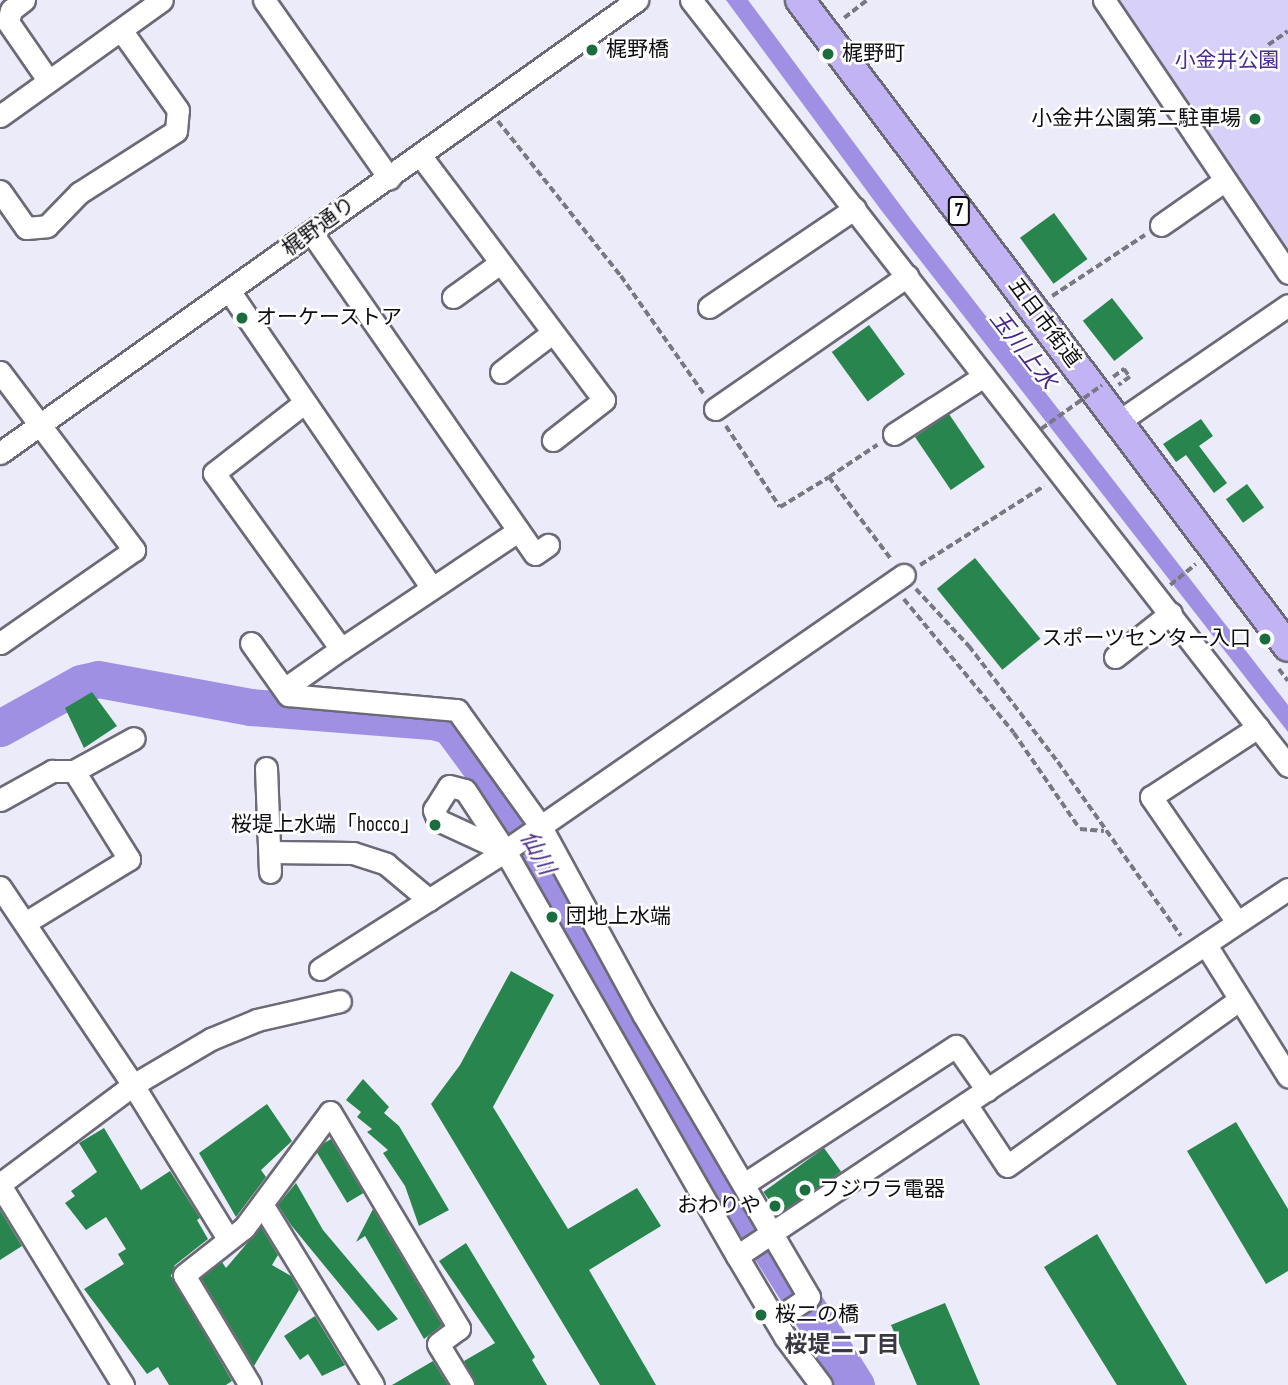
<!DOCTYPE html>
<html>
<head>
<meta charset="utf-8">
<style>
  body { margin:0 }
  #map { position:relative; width:1288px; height:1385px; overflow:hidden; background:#ecebf9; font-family:"Sofia Sans Condensed","Noto Sans JP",sans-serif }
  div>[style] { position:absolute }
  .green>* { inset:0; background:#d7d1fa }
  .water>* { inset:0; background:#a090e4 }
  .river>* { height:37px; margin:-18.5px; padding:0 18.5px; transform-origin:18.5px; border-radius:18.5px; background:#a090e4 }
  .building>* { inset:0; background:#29854e; transform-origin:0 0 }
  .path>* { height:3.5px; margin-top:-1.75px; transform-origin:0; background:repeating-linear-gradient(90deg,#797881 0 7px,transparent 0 10.5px) }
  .roads { filter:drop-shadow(2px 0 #6b6a76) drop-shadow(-2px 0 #6b6a76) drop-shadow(0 2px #6b6a76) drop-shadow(0 -2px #6b6a76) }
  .minor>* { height:21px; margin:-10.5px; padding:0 10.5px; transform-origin:10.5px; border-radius:10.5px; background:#fff }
  .major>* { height:28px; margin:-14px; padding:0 14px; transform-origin:14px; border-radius:14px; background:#c2b4f4 }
  .path-bridge>* { height:3.5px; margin-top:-1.75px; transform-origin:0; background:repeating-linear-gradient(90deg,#797881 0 7px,transparent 0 10.5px) }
  .dots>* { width:19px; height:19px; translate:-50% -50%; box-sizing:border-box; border:4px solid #fff; border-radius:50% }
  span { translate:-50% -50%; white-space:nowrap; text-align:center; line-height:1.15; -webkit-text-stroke:5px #fff; paint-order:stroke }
  .shield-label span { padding:2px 5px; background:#fff; border:2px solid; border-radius:5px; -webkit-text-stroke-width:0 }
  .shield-label { font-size:19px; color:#0e0d12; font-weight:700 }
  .poi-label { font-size:21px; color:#0e0d12 }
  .left { translate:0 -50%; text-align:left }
  .right { translate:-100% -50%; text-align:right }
  .park-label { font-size:21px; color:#4a2d8e }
  .street-label { font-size:21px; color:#0e0d12 }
  .water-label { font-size:23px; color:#462889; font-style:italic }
  .neighbourhood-label { font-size:23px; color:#3a3843; font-weight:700 }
</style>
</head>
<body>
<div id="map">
  <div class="green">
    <div style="clip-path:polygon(1114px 0,1288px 0,1288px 263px)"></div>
  </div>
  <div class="water">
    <div style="clip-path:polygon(726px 0,748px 0,912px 221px,1288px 705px,1288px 732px,881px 210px)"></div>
  </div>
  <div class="river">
    <div style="left:0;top:728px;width:93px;rotate:-29.1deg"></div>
    <div style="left:81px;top:683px;width:17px;rotate:-13deg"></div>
    <div style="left:98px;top:679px;width:155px;rotate:10.4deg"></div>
    <div style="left:250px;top:707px;width:185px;rotate:4.4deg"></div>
    <div style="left:434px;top:721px;width:17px;rotate:17deg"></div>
    <div style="left:450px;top:726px;width:113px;rotate:53.6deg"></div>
    <div style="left:517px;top:817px;width:326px;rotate:60.6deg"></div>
    <div style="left:677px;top:1101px;width:336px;rotate:57.8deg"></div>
  </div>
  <div class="building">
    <div style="left:1054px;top:213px;width:57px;height:42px;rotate:54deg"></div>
    <div style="left:1112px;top:298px;width:51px;height:37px;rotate:52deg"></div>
    <div style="left:869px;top:325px;width:61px;height:46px;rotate:54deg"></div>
    <div style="left:949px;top:414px;width:64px;height:41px;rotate:56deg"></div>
    <div style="clip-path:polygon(1201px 419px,1213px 436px,1199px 446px,1227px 483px,1214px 493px,1186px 455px,1176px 462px,1163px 444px)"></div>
    <div style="left:1247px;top:484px;width:29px;height:26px;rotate:54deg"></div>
    <div style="left:975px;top:558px;width:104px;height:49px;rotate:51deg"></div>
    <div style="clip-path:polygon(92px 692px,117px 726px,84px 748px,65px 708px)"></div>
    <div style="clip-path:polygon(511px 971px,554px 995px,493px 1107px,568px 1229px,637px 1188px,661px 1226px,589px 1270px,656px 1385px,600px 1385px,431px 1104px,460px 1065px)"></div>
    <div style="clip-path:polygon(363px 1079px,389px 1107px,384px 1113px,399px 1126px,449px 1210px,419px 1226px,405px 1186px,383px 1153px,388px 1150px,367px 1132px,372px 1129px,357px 1117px,361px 1112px,346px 1100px)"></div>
    <div style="clip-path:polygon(267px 1104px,292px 1141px,261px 1170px,266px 1177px,236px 1217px,199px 1153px)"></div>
    <div style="clip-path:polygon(1236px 1122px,1288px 1209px,1288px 1271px,1266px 1284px,1187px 1151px)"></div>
    <div style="clip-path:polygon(104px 1128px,141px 1190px,170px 1171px,200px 1218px,197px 1220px,208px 1239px,175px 1265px,171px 1276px,232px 1381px,226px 1385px,169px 1385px,158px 1367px,147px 1374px,84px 1289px,124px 1264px,118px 1254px,126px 1249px,106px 1217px,86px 1230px,65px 1203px,75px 1196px,71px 1191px,97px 1172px,79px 1143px)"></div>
    <div style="left:331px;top:1139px;width:63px;height:19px;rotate:59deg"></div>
    <div style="left:824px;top:1148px;width:29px;height:75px;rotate:54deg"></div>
    <div style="clip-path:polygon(296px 1183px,323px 1230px,398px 1319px,378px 1331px,291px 1225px,278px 1205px)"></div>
    <div style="clip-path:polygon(373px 1209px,442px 1325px,424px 1339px,365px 1236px,356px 1242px)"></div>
    <div style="clip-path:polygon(0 1210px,22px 1246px,0 1260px)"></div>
    <div style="clip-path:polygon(261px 1227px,278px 1255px,272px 1265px,291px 1276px,299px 1290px,254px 1366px,201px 1278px,222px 1262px,226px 1268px)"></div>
    <div style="clip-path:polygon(1097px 1234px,1187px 1385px,1117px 1385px,1044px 1267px)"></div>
    <div style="clip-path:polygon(466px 1243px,535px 1357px,532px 1360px,547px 1385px,476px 1385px,464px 1361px,495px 1343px,439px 1261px)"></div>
    <div style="clip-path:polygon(945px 1303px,980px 1385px,917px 1385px,891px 1325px)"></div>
    <div style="clip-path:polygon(315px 1316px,345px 1365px,322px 1376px,308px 1354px,300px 1360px,284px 1336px)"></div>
    <div style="clip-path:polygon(433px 1361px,448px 1385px,392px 1385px)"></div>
  </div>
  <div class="path">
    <div style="left:844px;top:18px;width:29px;rotate:-38deg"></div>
    <div style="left:1268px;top:45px;width:24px;rotate:-35deg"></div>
    <div style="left:498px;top:121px;width:198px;rotate:51.6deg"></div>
    <div style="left:621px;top:276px;width:144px;rotate:54.9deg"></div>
    <div style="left:1052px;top:296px;width:111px;rotate:-33.3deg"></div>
    <div style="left:1113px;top:377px;width:14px;rotate:-36deg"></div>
    <div style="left:1124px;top:369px;width:10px;rotate:53deg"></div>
    <div style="left:1130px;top:377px;width:14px;rotate:144deg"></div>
    <div style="left:726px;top:426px;width:97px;rotate:56.3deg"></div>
    <div style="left:780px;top:507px;width:57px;rotate:-31.5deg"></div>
    <div style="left:829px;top:477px;width:103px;rotate:52.9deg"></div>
    <div style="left:829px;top:477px;width:58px;rotate:-33.7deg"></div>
    <div style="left:920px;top:565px;width:147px;rotate:-32.5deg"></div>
    <div style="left:1170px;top:585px;width:33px;rotate:-39deg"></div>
    <div style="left:916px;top:589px;width:78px;rotate:47.1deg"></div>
    <div style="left:969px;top:646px;width:146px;rotate:52.5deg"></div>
    <div style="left:1058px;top:762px;width:213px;rotate:54.7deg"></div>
    <div style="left:904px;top:599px;width:173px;rotate:50.6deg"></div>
    <div style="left:1014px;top:733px;width:116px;rotate:55.5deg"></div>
    <div style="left:1080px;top:829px;width:24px;rotate:5deg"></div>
    <div style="left:1279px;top:669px;width:15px;rotate:53deg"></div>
  </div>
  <div class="roads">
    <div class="minor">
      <div style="left:24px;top:0;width:16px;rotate:142deg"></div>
      <div style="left:11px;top:10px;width:12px;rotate:104deg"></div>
      <div style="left:8px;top:22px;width:70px;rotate:55.4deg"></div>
      <div style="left:264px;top:0;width:218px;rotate:54.9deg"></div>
      <div style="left:691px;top:0;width:971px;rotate:52.07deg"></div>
      <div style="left:1104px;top:0;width:329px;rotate:56deg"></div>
      <div style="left:0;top:116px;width:199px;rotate:-35.6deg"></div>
      <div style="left:420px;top:155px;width:306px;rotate:53.1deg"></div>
      <div style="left:604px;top:400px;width:65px;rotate:141.9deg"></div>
      <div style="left:0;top:191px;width:45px;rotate:54.9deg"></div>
      <div style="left:26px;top:228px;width:21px;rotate:-5deg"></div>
      <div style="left:47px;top:226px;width:46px;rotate:-45.9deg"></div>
      <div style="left:79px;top:193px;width:115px;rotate:-32.6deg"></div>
      <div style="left:176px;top:131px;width:21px;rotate:-85deg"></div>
      <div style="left:178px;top:110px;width:98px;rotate:-125.5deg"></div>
      <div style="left:1161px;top:225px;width:77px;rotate:-34.9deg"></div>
      <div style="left:311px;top:232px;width:392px;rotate:55.2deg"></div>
      <div style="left:535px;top:554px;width:16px;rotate:-35deg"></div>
      <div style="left:230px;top:292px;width:358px;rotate:55.7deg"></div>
      <div style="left:453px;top:297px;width:58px;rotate:-35.9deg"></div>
      <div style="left:709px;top:307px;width:176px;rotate:-34.1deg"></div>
      <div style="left:0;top:372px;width:223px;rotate:53deg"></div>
      <div style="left:134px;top:550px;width:163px;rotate:145.2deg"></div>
      <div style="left:501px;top:372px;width:64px;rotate:-37.4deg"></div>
      <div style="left:304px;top:403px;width:114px;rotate:142.1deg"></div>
      <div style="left:214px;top:473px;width:217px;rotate:54.2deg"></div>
      <div style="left:341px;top:649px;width:213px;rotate:-33.7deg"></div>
      <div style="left:715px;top:409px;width:234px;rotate:-34.7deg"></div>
      <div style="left:1118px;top:422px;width:206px;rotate:-34.5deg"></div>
      <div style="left:894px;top:434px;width:107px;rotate:-32.8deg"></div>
      <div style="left:0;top:453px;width:782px;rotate:-35.42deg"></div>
      <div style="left:251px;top:643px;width:64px;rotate:54.6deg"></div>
      <div style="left:288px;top:695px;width:170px;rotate:5.1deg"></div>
      <div style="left:457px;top:710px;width:144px;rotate:54.3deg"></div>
      <div style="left:541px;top:827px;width:213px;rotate:61.4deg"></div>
      <div style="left:643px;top:1014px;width:328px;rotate:59.6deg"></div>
      <div style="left:809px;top:1297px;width:41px;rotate:145.9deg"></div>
      <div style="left:1115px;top:657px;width:71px;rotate:-38.2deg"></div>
      <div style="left:284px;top:689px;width:70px;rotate:-35.1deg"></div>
      <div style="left:266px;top:768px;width:104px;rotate:87.8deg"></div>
      <div style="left:74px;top:771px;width:68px;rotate:-28.8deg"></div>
      <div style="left:0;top:800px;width:60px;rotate:-29.1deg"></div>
      <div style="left:52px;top:771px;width:22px"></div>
      <div style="left:74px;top:771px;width:104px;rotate:58deg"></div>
      <div style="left:129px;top:859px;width:122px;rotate:148.4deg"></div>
      <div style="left:505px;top:851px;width:74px;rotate:-155.2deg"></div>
      <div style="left:438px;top:820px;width:11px;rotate:-112deg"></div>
      <div style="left:434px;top:810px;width:28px;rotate:-58deg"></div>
      <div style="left:449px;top:786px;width:16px;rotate:14deg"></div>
      <div style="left:465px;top:790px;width:73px;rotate:56.7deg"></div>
      <div style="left:505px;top:851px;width:467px;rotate:60.2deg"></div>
      <div style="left:737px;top:1256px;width:94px;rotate:59.3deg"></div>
      <div style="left:785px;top:1337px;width:60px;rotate:53.1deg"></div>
      <div style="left:270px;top:852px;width:83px;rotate:0.7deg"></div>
      <div style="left:353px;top:853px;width:35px;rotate:18deg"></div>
      <div style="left:386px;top:864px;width:56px;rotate:39.9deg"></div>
      <div style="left:0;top:887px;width:239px;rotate:56.1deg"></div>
      <div style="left:133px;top:1085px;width:179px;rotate:58.3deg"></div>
      <div style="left:1237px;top:922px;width:152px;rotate:-124.5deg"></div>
      <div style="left:1151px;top:797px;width:128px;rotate:-33.2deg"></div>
      <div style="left:1206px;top:945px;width:155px;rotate:58deg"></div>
      <div style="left:320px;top:969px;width:219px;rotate:-32.5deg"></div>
      <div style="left:505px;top:851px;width:485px;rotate:-34.7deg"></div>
      <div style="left:966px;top:1104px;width:74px;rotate:56.5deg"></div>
      <div style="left:1007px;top:1166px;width:285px;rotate:-35.6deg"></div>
      <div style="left:0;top:1184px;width:166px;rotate:-36.7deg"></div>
      <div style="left:133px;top:1085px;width:91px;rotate:-30.5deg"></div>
      <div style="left:211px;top:1039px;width:50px;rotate:-22.4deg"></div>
      <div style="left:257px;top:1020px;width:85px;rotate:-12.9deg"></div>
      <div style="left:744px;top:1184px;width:253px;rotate:-33.1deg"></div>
      <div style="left:956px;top:1046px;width:54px;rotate:54.8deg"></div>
      <div style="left:0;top:1185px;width:235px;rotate:58.4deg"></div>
      <div style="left:262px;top:1204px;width:212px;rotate:58.5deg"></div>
      <div style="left:737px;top:1256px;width:662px;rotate:-33.67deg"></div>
      <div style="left:250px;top:1385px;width:128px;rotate:-121deg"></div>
      <div style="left:184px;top:1275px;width:76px;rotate:-38.1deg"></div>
      <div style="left:244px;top:1228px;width:144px;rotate:-53.4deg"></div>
      <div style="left:330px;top:1112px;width:252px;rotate:59.2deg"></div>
      <div style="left:459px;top:1328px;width:26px;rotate:143deg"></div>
      <div style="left:438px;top:1344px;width:48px;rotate:58.6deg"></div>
    </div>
    <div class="major">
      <div style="left:800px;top:0;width:810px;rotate:52.97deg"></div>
    </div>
  </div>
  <div class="path-bridge">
    <div style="left:1041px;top:429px;width:75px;rotate:-35.8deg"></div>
  </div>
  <div class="dots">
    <div style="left:592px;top:50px;background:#1c6d3d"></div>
    <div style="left:828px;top:54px;background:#1c6d3d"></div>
    <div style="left:1255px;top:119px;background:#1c6d3d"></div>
    <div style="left:242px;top:318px;background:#1c6d3d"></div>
    <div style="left:1265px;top:639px;background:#1c6d3d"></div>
    <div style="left:435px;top:825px;background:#1c6d3d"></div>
    <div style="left:552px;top:917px;background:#1c6d3d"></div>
    <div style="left:805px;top:1190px;background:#1c6d3d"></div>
    <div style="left:775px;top:1206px;background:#1c6d3d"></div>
    <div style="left:761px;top:1315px;background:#1c6d3d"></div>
  </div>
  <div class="shield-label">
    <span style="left:959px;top:211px">7</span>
  </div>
  <div class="poi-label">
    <span class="left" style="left:606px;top:50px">梶野橋</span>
    <span class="left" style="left:842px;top:54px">梶野町</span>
    <span class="right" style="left:1241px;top:119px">小金井公園第二駐車場</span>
    <span class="left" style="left:256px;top:318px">オーケーストア</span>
    <span class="right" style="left:1251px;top:639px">スポーツセンター入口</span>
    <span class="right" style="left:421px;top:825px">桜堤上水端「hocco」</span>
    <span class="left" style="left:566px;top:917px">団地上水端</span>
    <span class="left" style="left:819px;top:1190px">フジワラ電器</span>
    <span class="right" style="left:761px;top:1206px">おわりや</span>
    <span class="left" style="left:775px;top:1315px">桜二の橋</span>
  </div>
  <div class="park-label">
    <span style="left:1227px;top:61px">小金井公園</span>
  </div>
  <div class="street-label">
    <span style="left:319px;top:227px;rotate:-36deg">梶野通り</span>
    <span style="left:1044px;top:323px;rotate:53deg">五日市街道</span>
  </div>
  <div class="water-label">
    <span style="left:1023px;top:350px;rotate:52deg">玉川上水</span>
    <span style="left:537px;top:853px;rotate:61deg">仙川</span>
  </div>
  <div class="neighbourhood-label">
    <span style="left:842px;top:1345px">桜堤二丁目</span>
  </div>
</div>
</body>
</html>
